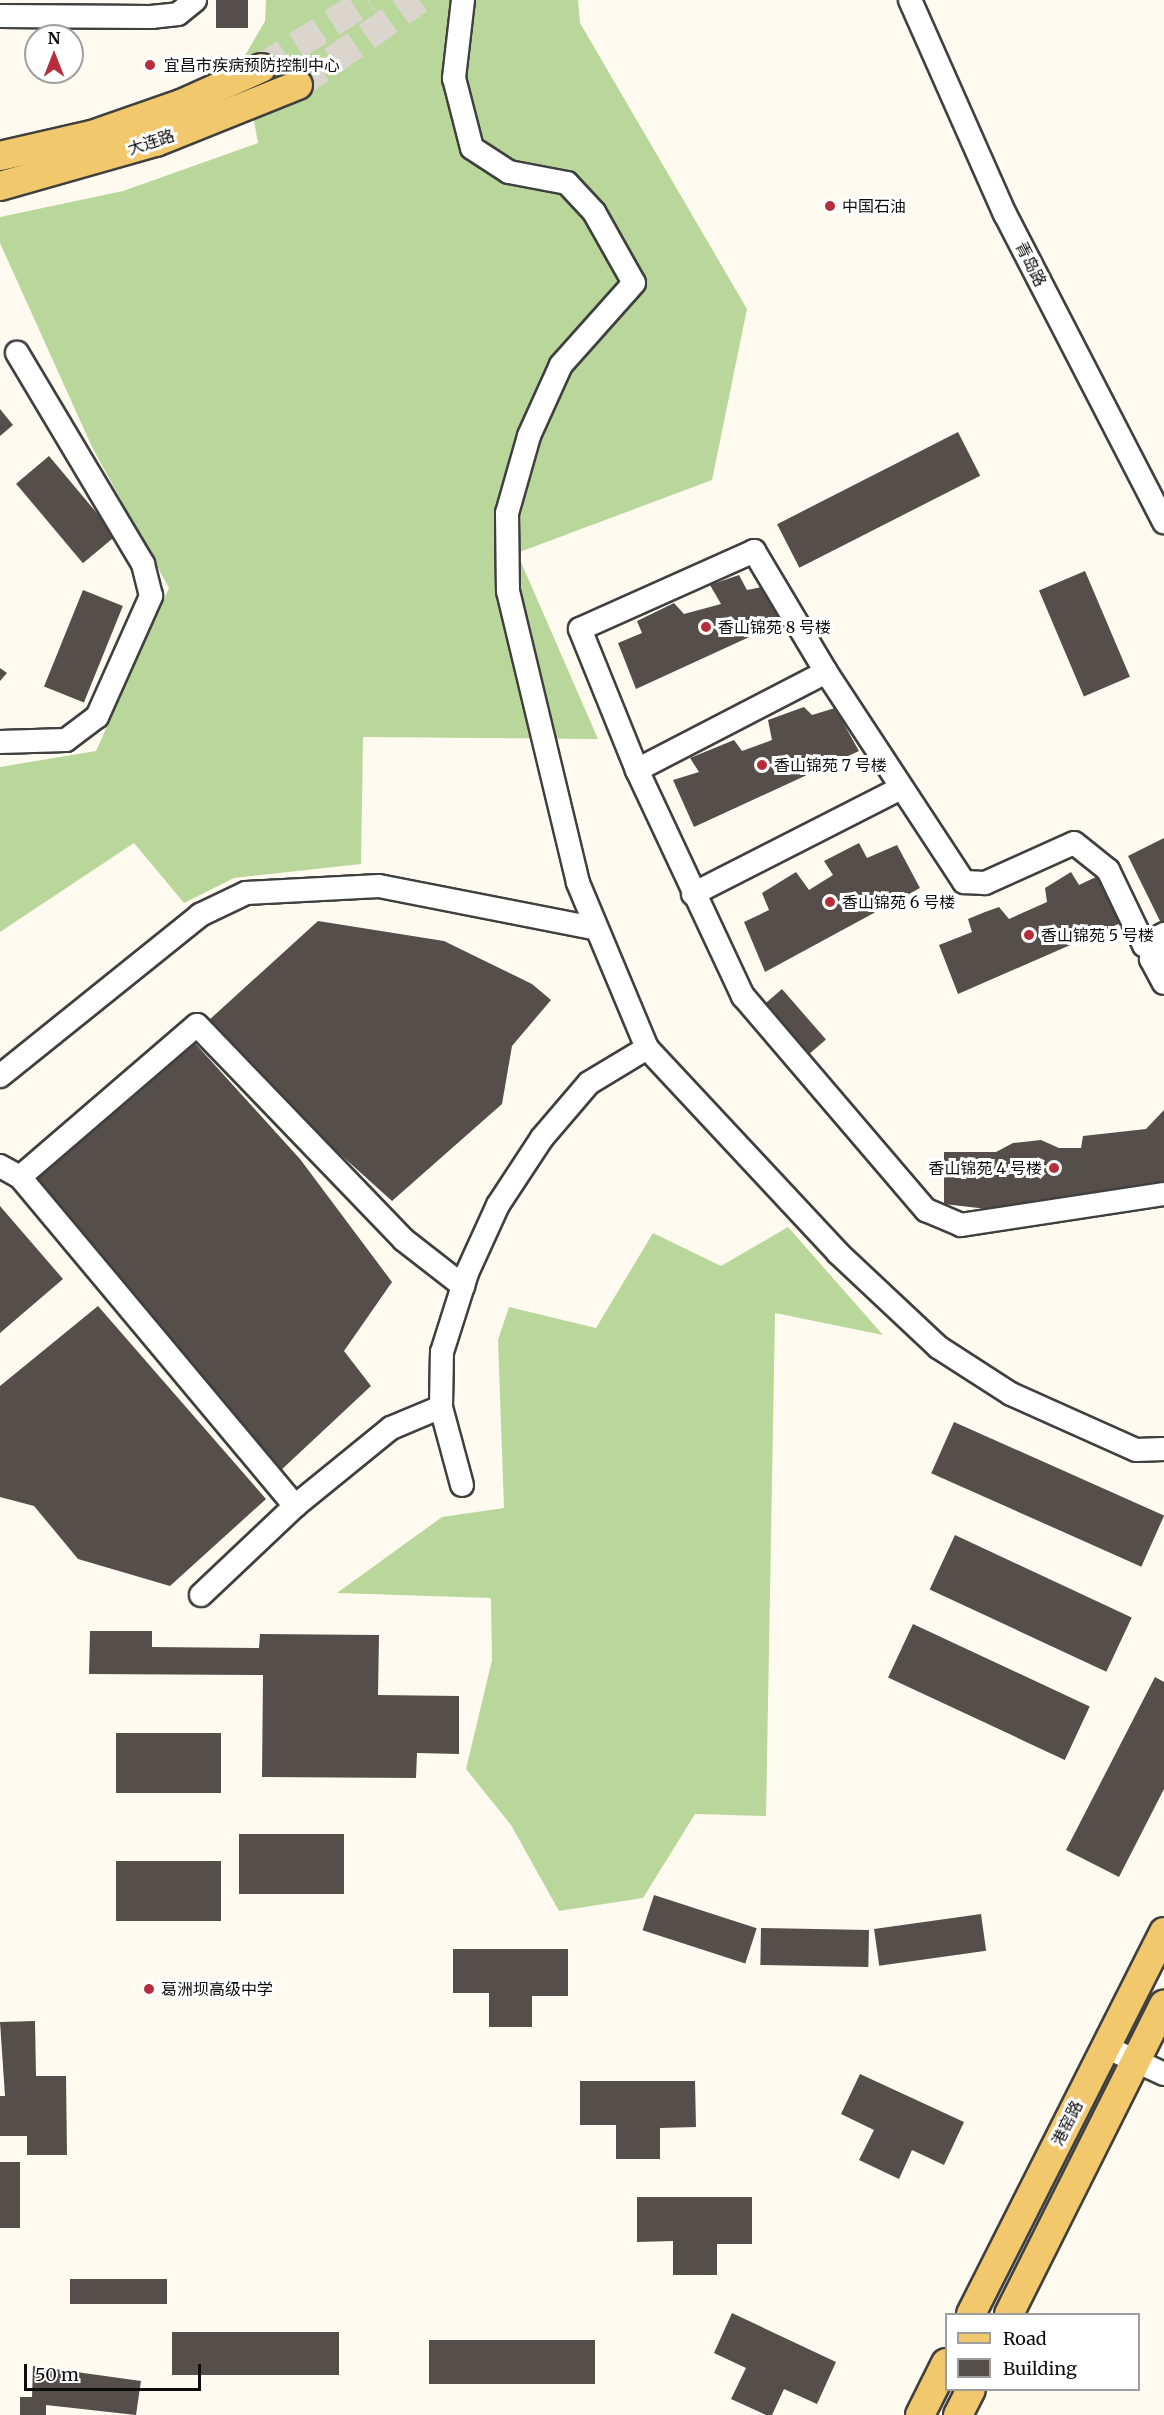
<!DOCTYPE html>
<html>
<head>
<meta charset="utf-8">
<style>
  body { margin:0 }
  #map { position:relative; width:1164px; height:2415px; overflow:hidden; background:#fefaef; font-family:Merriweather,"Noto Sans SC",serif }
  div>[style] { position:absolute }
  .forest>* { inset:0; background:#b9d79a }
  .building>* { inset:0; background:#564e4a; transform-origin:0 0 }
  .major-tunnel>* { height:28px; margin-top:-14px; transform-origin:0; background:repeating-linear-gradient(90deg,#dad6cd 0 28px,transparent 0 42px) }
  .roads { filter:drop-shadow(2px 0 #404040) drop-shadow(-2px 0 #404040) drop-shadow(0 2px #404040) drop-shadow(0 -2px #404040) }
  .minor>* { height:22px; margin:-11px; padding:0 11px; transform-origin:11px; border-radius:11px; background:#fff }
  .major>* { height:28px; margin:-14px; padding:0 14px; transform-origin:14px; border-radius:14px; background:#f1c86c }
  .dots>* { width:16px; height:16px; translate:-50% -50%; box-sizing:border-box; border:3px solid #fff; border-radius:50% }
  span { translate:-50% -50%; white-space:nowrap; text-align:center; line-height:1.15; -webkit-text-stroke:6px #fff; paint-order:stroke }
  .poi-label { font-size:16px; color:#0d0d0d }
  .left { translate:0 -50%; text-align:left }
  .right { translate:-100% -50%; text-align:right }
  .street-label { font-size:16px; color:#0d0d0d }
  .legend { position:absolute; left:945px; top:2313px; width:195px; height:78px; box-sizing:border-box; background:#fff; border:2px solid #9e9e9e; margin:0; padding:8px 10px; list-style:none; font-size:18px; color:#0d0d0d }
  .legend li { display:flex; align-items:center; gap:12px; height:30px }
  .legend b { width:30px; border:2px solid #9e9e9e }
  .north { position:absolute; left:24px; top:24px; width:60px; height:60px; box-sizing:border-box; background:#fff; border:2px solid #9e9e9e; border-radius:50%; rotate:0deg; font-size:16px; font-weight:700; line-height:24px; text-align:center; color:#0d0d0d }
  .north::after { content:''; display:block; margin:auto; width:21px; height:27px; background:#b62d3c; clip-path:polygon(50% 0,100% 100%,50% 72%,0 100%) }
  .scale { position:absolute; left:24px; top:2364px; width:177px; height:27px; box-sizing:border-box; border:3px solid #0d0d0d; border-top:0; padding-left:8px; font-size:18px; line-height:21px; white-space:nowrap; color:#0d0d0d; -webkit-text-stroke:4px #fff; paint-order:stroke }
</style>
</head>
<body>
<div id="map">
  <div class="forest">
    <div style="clip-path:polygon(266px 0,578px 0,580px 23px,747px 309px,712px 480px,517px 553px,598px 739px,363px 737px,361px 864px,234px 878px,184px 903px,134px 843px,0 932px,0 767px,96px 751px,169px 588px,92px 447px,0 243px,0 217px,123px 191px,258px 143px,243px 59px,265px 21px)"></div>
    <div style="clip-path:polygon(788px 1227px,883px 1335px,775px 1313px,766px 1816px,695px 1814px,643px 1898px,559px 1911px,511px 1825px,466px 1769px,492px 1660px,491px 1598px,337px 1593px,442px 1517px,504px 1508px,498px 1340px,509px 1307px,596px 1328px,653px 1233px,721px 1266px)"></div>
  </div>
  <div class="building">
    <div style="left:216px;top:0;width:32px;height:28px"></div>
    <div style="clip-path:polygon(0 409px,13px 425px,0 436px)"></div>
    <div style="left:958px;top:432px;width:49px;height:203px;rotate:63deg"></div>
    <div style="left:49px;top:456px;width:104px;height:43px;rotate:50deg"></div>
    <div style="left:1085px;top:571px;width:115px;height:50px;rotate:67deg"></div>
    <div style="clip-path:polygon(739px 575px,747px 590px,762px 587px,784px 621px,636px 689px,618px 643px,642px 633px,637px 621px,674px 603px,684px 614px,721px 604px,710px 585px)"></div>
    <div style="left:83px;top:590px;width:43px;height:104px;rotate:22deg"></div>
    <div style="clip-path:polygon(0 668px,7px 673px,0 681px)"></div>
    <div style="clip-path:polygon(804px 707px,812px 715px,835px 708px,859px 751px,694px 827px,673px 780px,699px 772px,690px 758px,734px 740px,742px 751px,772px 740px,768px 720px)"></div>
    <div style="clip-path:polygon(1164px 838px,1164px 922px,1161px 923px,1128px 856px)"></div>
    <div style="clip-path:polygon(859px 843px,867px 858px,897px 845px,920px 888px,765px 972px,744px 922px,769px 910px,762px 893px,796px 872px,809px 890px,833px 875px,824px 861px)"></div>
    <div style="clip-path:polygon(1071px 872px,1079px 885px,1100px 875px,1123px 922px,958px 994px,939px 945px,972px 932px,968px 919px,985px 912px,999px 907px,1009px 919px,1047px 902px,1045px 888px)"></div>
    <div style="clip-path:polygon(318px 921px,444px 941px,532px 984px,551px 1000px,512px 1046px,502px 1104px,392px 1201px,310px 1127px,208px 1021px)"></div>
    <div style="left:782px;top:989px;width:67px;height:26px;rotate:49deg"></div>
    <div style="clip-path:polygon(193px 1041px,300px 1159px,392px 1282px,344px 1351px,371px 1386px,279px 1472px,35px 1179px)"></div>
    <div style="clip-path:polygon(1164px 1110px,1164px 1183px,996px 1210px,944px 1204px,944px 1152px,996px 1152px,1013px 1143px,1041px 1140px,1059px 1148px,1081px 1148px,1083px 1136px,1146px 1129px)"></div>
    <div style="clip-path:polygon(0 1206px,63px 1279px,0 1333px)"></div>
    <div style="clip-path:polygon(98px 1306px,266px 1499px,170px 1586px,78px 1559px,34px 1506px,0 1497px,0 1386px)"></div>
    <div style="left:954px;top:1422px;width:230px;height:56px;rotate:24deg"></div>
    <div style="left:955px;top:1535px;width:195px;height:60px;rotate:25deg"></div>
    <div style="left:913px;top:1624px;width:195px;height:59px;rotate:25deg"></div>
    <div style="clip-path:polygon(90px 1631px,152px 1631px,152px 1647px,259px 1648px,260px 1634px,379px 1635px,378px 1695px,459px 1696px,459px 1754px,417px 1753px,416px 1778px,262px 1777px,263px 1675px,89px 1674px)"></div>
    <div style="clip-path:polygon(1155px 1677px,1164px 1682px,1164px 1789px,1119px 1877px,1066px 1850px)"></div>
    <div style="left:116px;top:1733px;width:105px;height:60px"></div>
    <div style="left:239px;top:1834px;width:105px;height:60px"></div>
    <div style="left:116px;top:1861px;width:105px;height:60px"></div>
    <div style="left:654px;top:1895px;width:108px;height:37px;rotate:18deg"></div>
    <div style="left:981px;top:1914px;width:37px;height:108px;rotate:82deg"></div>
    <div style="left:761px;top:1928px;width:108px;height:37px;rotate:1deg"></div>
    <div style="clip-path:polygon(453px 1949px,568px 1949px,568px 1996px,532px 1996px,532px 2027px,489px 2027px,489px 1993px,453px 1993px)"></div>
    <div style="clip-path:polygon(35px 2021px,36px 2076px,66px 2076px,67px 2155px,27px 2155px,27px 2136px,0 2136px,0 2096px,5px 2096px,0 2022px)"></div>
    <div style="clip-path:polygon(860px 2074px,964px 2122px,944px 2165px,912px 2150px,899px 2179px,859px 2160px,874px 2130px,841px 2114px)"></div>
    <div style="clip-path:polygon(580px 2081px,695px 2081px,696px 2127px,660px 2128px,660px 2159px,616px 2159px,616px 2125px,580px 2125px)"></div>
    <div style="left:0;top:2162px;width:20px;height:66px"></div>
    <div style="clip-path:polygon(637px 2197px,752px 2197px,752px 2244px,717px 2244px,717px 2275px,673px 2275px,673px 2241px,637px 2242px)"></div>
    <div style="left:167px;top:2279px;width:25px;height:97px;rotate:90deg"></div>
    <div style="clip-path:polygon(732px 2313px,836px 2362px,817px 2404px,784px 2389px,772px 2415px,766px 2415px,731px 2399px,746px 2368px,714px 2353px)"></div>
    <div style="left:172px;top:2332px;width:167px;height:43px"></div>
    <div style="left:429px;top:2340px;width:166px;height:44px"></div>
    <div style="clip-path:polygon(33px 2366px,141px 2381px,136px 2415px,46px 2405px,46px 2415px,20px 2415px,20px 2397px,32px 2397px)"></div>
  </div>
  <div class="major-tunnel">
    <div style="left:261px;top:68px;width:127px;rotate:-32.4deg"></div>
    <div style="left:298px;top:85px;width:148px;rotate:-35.1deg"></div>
  </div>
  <div class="roads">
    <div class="minor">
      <div style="left:463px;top:0;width:79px;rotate:96.6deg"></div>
      <div style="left:454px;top:78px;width:72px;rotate:75.6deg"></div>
      <div style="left:472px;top:148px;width:44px;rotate:33deg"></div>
      <div style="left:509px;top:172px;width:59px;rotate:10.7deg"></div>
      <div style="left:567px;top:183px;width:40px;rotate:47deg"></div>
      <div style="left:594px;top:212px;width:81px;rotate:60.6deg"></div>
      <div style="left:634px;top:283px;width:110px;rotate:131.7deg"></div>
      <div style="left:561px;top:365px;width:78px;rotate:114.3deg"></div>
      <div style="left:529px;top:436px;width:80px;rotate:105.9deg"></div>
      <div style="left:507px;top:513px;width:78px;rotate:89.3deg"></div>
      <div style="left:508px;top:591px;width:300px;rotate:76.5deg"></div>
      <div style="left:578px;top:883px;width:179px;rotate:67.3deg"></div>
      <div style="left:647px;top:1048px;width:280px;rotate:47deg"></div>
      <div style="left:838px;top:1253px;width:137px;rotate:43.2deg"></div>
      <div style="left:938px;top:1347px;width:87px;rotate:32.8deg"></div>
      <div style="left:1011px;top:1394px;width:137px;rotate:24.1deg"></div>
      <div style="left:1136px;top:1450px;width:28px;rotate:-2deg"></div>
      <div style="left:910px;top:0;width:234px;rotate:66.1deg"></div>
      <div style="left:1005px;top:214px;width:347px;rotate:62.7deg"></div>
      <div style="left:0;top:16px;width:151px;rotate:0.4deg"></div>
      <div style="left:151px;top:17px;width:27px;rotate:-6deg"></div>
      <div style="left:178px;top:14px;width:22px;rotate:-39deg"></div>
      <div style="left:0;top:742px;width:66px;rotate:-1.7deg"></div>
      <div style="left:66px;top:740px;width:39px;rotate:-37deg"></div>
      <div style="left:97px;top:717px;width:133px;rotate:-65.9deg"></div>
      <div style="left:151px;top:596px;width:33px;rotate:-104deg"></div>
      <div style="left:143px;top:564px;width:246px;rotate:-120.8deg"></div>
      <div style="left:637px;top:770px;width:152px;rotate:-112deg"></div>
      <div style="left:580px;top:629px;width:191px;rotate:-24.1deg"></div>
      <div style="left:754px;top:551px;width:141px;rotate:59.2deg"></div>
      <div style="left:693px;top:894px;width:233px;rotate:-27deg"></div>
      <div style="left:1164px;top:934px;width:23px;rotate:151deg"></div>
      <div style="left:1144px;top:945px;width:83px;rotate:-115.6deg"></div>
      <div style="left:1108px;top:870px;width:43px;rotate:-141.5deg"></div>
      <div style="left:1074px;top:843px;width:98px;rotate:155.8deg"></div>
      <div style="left:985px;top:883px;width:21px;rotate:-177deg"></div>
      <div style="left:964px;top:882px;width:251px;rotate:-123.3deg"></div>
      <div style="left:826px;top:672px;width:213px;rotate:152.6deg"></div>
      <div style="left:637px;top:770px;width:250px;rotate:64.9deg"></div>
      <div style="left:743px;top:996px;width:282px;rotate:49.5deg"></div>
      <div style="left:926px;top:1210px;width:38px;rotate:23deg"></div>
      <div style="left:961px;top:1225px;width:205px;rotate:-8.7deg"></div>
      <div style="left:1164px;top:952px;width:15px;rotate:152deg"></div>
      <div style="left:1151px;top:959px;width:27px;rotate:62deg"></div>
      <div style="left:0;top:1076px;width:257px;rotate:-38.8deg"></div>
      <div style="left:200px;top:915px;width:51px;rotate:-25.6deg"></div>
      <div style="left:246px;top:893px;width:133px;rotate:-3deg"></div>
      <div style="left:379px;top:886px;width:219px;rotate:11.1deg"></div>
      <div style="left:0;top:1166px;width:23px;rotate:29deg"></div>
      <div style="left:20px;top:1177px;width:429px;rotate:50.1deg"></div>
      <div style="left:20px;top:1177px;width:233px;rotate:-40.7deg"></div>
      <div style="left:197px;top:1025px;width:298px;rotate:46.1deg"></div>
      <div style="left:404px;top:1240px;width:75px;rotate:37.9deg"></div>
      <div style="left:462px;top:1485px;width:81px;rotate:-105.1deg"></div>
      <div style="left:441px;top:1407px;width:55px;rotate:-89deg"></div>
      <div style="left:442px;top:1352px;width:83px;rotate:-72.4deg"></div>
      <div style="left:467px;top:1273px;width:75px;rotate:-65.5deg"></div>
      <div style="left:498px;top:1205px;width:80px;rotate:-56.7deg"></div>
      <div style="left:542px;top:1138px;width:72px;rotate:-49.5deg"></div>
      <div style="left:589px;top:1083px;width:68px;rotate:-31.1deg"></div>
      <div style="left:201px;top:1595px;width:129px;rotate:-43.4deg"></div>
      <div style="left:295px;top:1506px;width:124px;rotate:-39.1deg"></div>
      <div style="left:391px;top:1428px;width:54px;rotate:-22.8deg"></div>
      <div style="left:1106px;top:2047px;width:64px;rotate:25deg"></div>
    </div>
    <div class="major">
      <div style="left:0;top:156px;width:94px;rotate:-12.9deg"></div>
      <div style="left:92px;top:135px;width:94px;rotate:-19.2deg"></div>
      <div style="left:181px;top:104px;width:88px;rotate:-24.2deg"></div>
      <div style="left:0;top:186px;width:162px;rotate:-15.8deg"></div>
      <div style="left:156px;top:142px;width:153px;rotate:-21.9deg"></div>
      <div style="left:971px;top:2314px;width:428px;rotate:-63.2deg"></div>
      <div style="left:1009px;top:2314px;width:346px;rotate:-63.4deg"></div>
      <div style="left:920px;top:2415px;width:58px;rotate:-63.4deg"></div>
      <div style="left:958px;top:2415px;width:28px;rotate:-63deg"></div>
    </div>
  </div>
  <div class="dots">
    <div style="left:150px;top:65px;background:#b62d3c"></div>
    <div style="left:830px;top:206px;background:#b62d3c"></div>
    <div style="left:706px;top:627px;background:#b62d3c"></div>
    <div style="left:762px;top:765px;background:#b62d3c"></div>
    <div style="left:830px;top:902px;background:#b62d3c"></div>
    <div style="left:1029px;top:935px;background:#b62d3c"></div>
    <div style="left:1054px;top:1168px;background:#b62d3c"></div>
    <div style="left:149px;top:1989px;background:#b62d3c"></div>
  </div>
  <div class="poi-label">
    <span class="left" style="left:164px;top:65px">宜昌市疾病预防控制中心</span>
    <span class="left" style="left:842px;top:206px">中国石油</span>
    <span class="left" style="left:718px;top:627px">香山锦苑 8 号楼</span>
    <span class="left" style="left:774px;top:765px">香山锦苑 7 号楼</span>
    <span class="left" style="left:842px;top:902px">香山锦苑 6 号楼</span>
    <span class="left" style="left:1041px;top:935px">香山锦苑 5 号楼</span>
    <span class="right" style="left:1042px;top:1168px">香山锦苑 4 号楼</span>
    <span class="left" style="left:161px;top:1989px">葛洲坝高级中学</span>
  </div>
  <div class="street-label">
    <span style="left:151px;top:142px;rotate:-18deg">大连路</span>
    <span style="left:1031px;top:264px;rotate:63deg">青岛路</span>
    <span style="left:1067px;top:2123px;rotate:-63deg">港窑路</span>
  </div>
  <ul class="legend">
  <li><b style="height:8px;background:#f1c86c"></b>Road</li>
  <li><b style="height:16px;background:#564e4a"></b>Building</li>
  </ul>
  <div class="north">N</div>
  <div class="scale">50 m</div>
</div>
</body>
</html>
